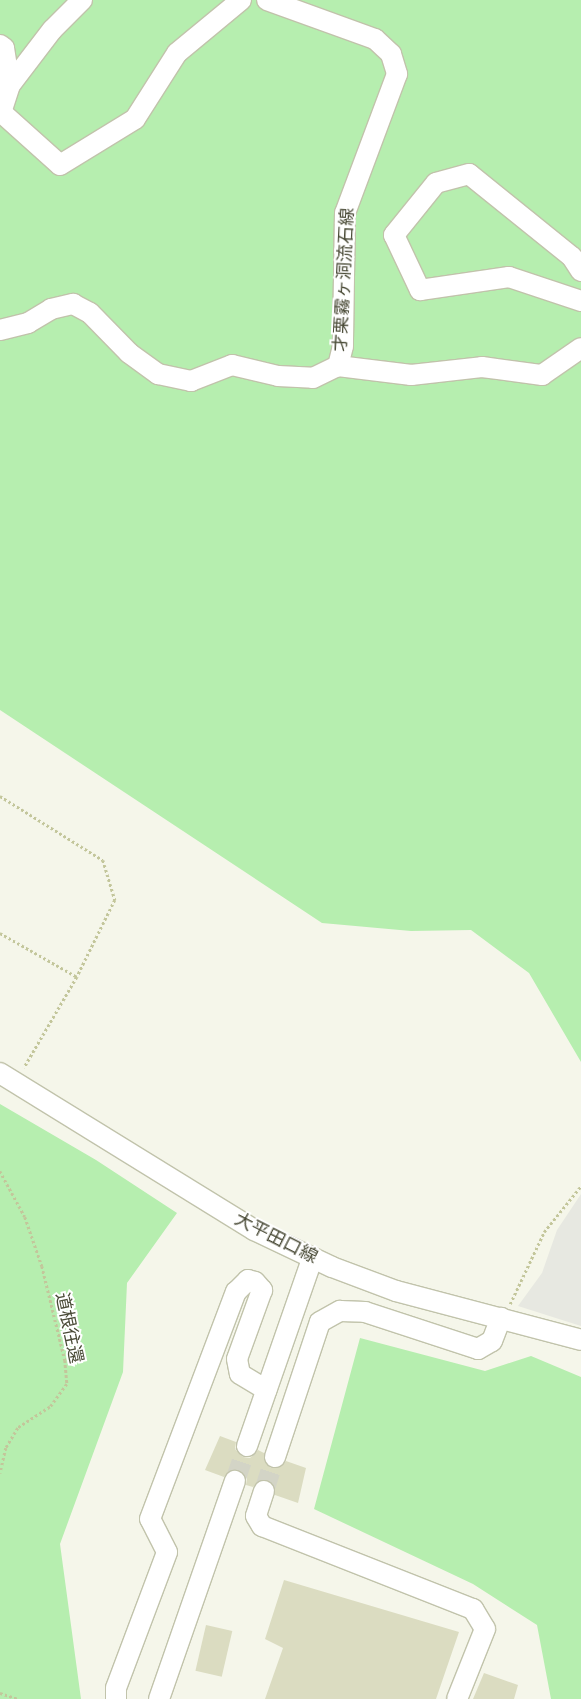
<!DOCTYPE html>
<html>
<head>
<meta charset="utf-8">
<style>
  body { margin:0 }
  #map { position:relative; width:581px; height:1699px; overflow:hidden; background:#f5f6ea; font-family:"Fira Sans","Noto Sans JP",sans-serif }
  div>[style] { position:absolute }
  .green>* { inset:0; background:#b6eeaf }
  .parking>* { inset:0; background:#e7e8e1 }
  .building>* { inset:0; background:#dbdcc1; transform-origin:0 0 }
  .minor-tunnel>* { height:20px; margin-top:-10px; transform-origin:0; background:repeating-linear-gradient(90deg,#d3d4c6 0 20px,transparent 0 30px) }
  .path>* { height:2.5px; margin-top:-1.25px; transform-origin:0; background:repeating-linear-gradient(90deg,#c3c69b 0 2.5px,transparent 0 5px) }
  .roads { filter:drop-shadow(1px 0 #c1c3ab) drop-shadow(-1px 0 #c1c3ab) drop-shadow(0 1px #c1c3ab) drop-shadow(0 -1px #c1c3ab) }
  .minor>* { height:20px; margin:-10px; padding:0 10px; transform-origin:10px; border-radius:10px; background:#fff }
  span { translate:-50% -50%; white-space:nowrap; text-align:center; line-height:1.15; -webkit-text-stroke:4px #fff; paint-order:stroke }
  .street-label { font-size:18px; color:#4a4b37 }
</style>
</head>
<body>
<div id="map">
  <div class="green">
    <div style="clip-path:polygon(0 0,581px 0,581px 1062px,529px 973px,471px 930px,411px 931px,322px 923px,0 710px)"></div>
    <div style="clip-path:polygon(0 1104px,96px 1160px,177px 1213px,127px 1283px,123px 1372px,60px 1544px,81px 1699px,0 1699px)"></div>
    <div style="clip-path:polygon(360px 1338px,485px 1371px,531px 1356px,581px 1377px,581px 1699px,551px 1699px,537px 1625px,473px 1584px,314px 1509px)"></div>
  </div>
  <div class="parking">
    <div style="clip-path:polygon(581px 1194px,581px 1326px,518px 1306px,542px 1273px,557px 1230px)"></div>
  </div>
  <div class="building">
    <div style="clip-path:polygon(220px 1436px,236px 1442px,235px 1449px,243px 1457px,250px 1458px,258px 1450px,264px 1453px,264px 1460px,271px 1468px,278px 1468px,286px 1461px,306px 1468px,298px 1503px,275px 1495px,275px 1488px,268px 1480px,261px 1480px,253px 1487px,246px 1485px,247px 1478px,239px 1470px,232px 1469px,224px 1477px,205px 1470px)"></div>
    <div style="clip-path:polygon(284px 1580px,459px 1632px,436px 1699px,265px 1699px,283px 1648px,265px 1639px)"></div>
    <div style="left:206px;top:1625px;width:27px;height:47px;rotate:13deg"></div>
    <div style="clip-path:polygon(484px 1673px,518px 1685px,514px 1699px,473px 1699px)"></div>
  </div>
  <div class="minor-tunnel">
    <div style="left:235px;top:1481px;width:37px;rotate:-71deg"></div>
    <div style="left:264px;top:1491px;width:36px;rotate:-72deg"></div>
  </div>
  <div class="path">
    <div style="left:0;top:796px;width:121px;rotate:31.9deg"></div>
    <div style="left:103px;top:860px;width:42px;rotate:73.3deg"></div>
    <div style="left:115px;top:900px;width:86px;rotate:116.3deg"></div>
    <div style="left:77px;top:977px;width:105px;rotate:120.2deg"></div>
    <div style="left:0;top:933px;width:89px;rotate:29.7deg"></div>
    <div style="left:0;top:1171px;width:52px;rotate:61.5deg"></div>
    <div style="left:25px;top:1217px;width:52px;rotate:70.9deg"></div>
    <div style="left:42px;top:1266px;width:97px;rotate:76.3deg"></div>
    <div style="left:65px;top:1360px;width:24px;rotate:85deg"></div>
    <div style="left:67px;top:1384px;width:29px;rotate:126deg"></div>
    <div style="left:50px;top:1407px;width:38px;rotate:147deg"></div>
    <div style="left:18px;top:1428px;width:23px;rotate:121deg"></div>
    <div style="left:6px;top:1448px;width:26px;rotate:103deg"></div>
    <div style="left:510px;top:1304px;width:80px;rotate:-64.7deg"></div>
    <div style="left:544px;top:1232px;width:59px;rotate:-51.2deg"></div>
    <div style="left:0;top:1693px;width:19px;rotate:18deg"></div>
  </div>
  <div class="roads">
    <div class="minor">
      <div style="left:82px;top:0;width:42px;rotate:135deg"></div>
      <div style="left:52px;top:30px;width:69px;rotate:127.4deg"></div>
      <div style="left:10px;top:85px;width:28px;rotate:108deg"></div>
      <div style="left:1px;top:112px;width:79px;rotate:41.9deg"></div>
      <div style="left:60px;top:165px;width:88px;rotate:-31.5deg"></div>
      <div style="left:135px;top:119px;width:78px;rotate:-57.5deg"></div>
      <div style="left:177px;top:53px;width:83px;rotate:-39.6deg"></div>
      <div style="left:267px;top:0;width:115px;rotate:19.9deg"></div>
      <div style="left:375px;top:39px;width:22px;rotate:43deg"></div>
      <div style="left:391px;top:54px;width:21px;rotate:73deg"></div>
      <div style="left:397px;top:74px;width:148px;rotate:110.5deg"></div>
      <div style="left:345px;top:213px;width:133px;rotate:90.9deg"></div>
      <div style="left:343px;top:346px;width:21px;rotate:104deg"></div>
      <div style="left:0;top:45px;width:5px;rotate:37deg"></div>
      <div style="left:4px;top:48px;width:37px;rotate:81deg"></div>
      <div style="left:581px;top:271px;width:17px;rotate:-123deg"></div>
      <div style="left:572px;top:257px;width:132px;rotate:-141.1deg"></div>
      <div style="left:469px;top:174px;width:34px;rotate:165deg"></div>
      <div style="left:436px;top:183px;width:67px;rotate:128.9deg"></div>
      <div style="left:394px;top:235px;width:61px;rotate:64.7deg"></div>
      <div style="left:420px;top:290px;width:90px;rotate:-8.3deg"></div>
      <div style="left:509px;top:277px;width:76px;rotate:18.4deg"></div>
      <div style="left:0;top:330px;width:29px;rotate:-14deg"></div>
      <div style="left:28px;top:323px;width:27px;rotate:-31deg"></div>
      <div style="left:51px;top:309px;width:23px;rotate:-13deg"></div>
      <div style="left:73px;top:304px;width:19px;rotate:28deg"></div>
      <div style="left:90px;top:313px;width:56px;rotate:45.7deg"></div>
      <div style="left:129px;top:353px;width:36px;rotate:36deg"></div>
      <div style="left:158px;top:374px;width:34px;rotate:12deg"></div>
      <div style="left:191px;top:381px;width:44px;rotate:-21.3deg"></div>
      <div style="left:232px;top:365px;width:47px;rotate:13.4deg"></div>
      <div style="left:278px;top:376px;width:35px;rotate:3deg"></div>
      <div style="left:313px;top:378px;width:28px;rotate:-26deg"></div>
      <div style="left:338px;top:366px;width:74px;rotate:7deg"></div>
      <div style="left:411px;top:375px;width:71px;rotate:-6.4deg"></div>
      <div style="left:482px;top:367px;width:61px;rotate:7.6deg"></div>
      <div style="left:542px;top:375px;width:47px;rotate:-34.7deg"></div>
      <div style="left:0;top:1073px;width:299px;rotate:31.7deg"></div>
      <div style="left:254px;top:1230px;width:86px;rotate:25.4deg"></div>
      <div style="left:332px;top:1267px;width:68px;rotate:20.6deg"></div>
      <div style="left:396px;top:1291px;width:191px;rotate:14.8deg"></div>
      <div style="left:247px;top:1446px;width:200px;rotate:-70.8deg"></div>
      <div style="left:275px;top:1457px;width:142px;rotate:-71.6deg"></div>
      <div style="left:320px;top:1322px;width:23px;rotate:-29deg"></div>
      <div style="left:340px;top:1311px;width:25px;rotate:2deg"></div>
      <div style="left:365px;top:1312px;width:119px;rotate:18.1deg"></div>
      <div style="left:478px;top:1349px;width:16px;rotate:-30deg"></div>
      <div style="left:492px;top:1341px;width:25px;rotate:-69deg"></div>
      <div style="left:264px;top:1491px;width:26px;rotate:108deg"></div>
      <div style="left:256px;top:1516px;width:12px;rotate:59deg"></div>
      <div style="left:262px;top:1526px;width:227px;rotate:21.5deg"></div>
      <div style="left:473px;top:1609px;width:23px;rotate:59deg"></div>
      <div style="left:485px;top:1629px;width:75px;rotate:111.8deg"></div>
      <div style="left:116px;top:1699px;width:11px;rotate:-90deg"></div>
      <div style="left:116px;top:1688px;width:145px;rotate:-69.4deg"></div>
      <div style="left:167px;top:1552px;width:37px;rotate:-117deg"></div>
      <div style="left:150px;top:1519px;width:243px;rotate:-69.3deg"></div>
      <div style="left:236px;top:1292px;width:17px;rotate:-45deg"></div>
      <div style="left:248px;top:1280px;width:7px;rotate:16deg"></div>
      <div style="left:255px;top:1282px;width:11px;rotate:49deg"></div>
      <div style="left:262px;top:1290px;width:73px;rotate:109.9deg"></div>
      <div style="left:237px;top:1359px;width:15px;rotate:79deg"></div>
      <div style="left:240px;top:1374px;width:31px;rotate:31deg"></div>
      <div style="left:159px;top:1699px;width:231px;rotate:-70.8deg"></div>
    </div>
  </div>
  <div class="street-label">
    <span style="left:344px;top:280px;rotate:-87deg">才栗霧ヶ洞流石線</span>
    <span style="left:276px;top:1238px;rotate:27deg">大平田口線</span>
    <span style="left:69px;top:1328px;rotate:78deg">道根往還</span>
  </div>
</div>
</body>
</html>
